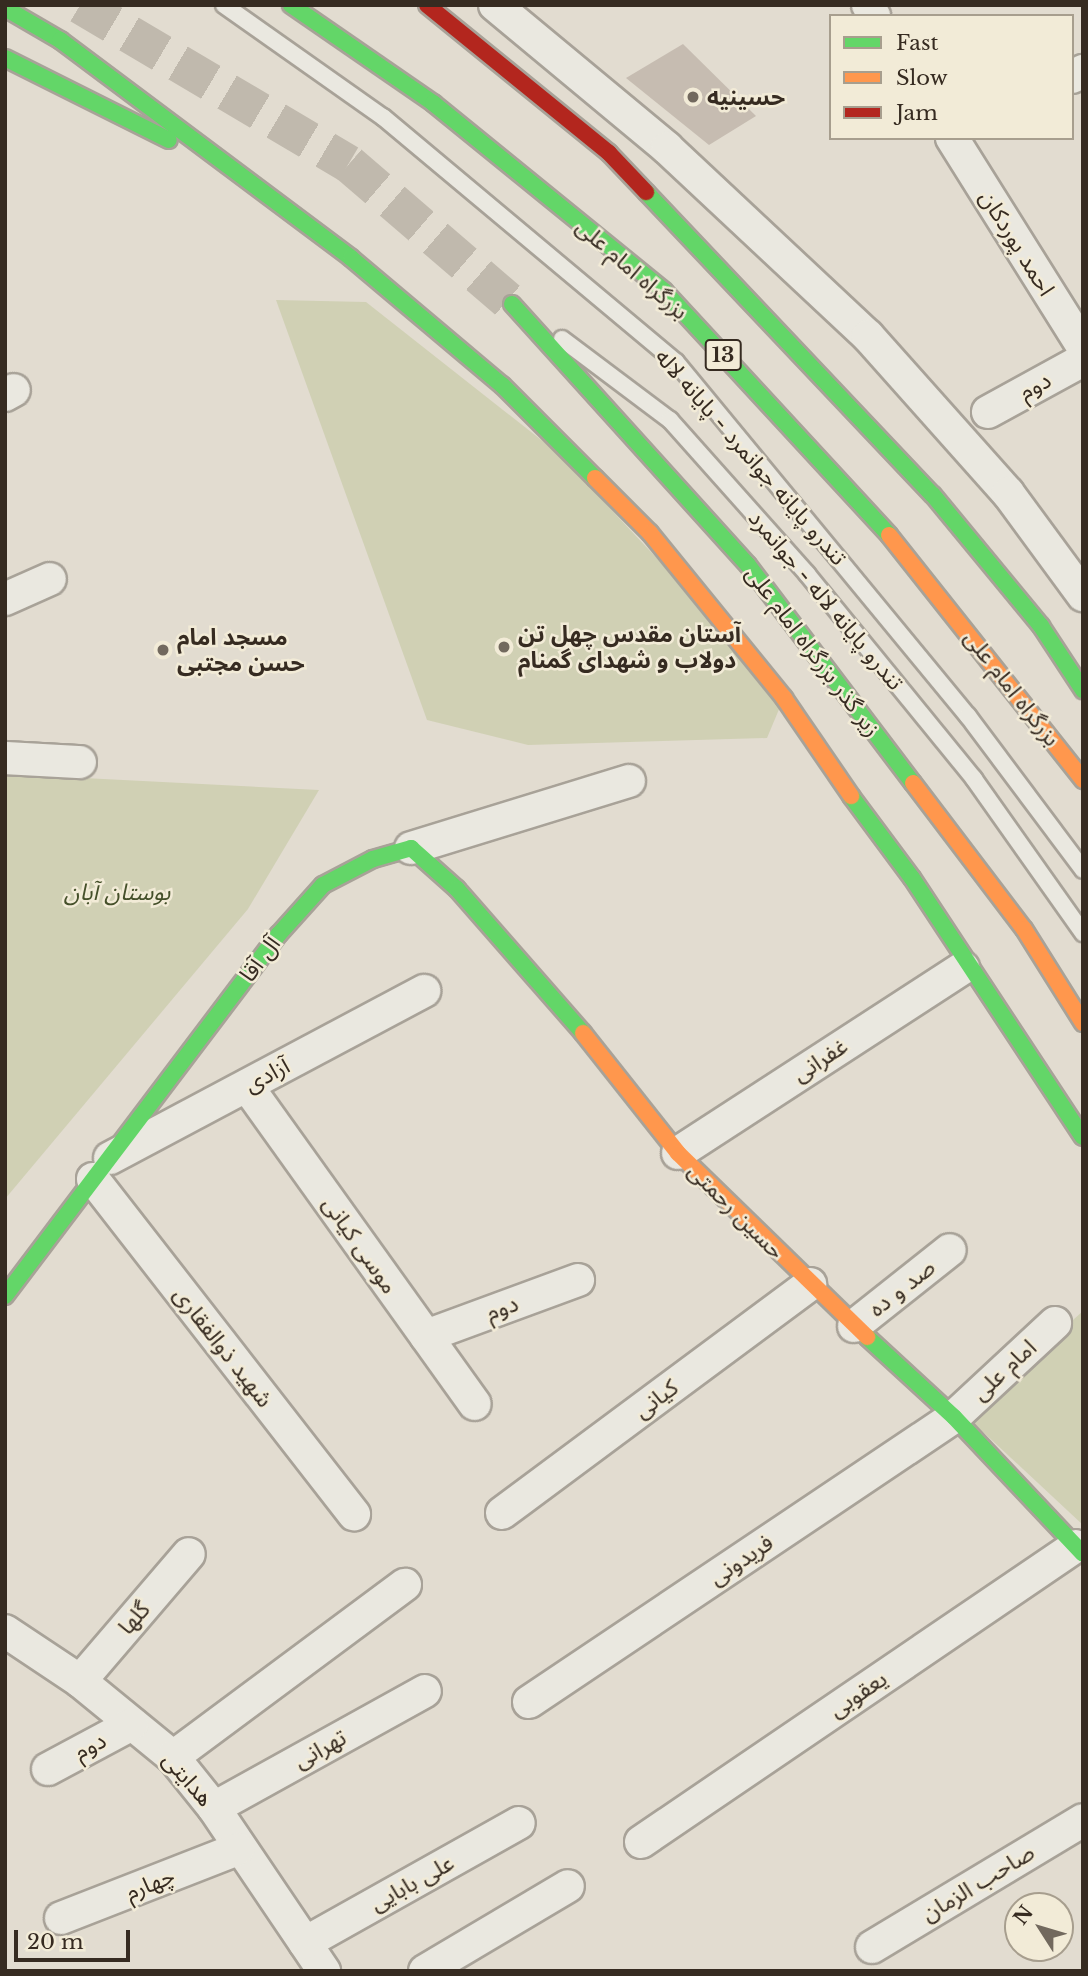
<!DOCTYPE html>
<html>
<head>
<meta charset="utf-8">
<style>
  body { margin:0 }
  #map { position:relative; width:1088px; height:1976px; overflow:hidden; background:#e2dcd0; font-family:"Libre Baskerville","Noto Sans Arabic",serif }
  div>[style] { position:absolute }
  .green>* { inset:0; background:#d0d0b4 }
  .building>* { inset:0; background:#c6bcb1 }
  .highway-tunnel>* { height:38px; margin-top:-19px; transform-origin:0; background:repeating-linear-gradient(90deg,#c0b9ad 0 38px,transparent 0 57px) }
  .roads { filter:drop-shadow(2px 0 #a8a298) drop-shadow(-2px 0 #a8a298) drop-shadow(0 2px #a8a298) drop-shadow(0 -2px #a8a298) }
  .lane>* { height:16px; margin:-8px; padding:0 8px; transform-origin:8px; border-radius:8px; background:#eae8e0 }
  .street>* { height:32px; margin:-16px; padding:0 16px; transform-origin:16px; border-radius:16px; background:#eae8e0 }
  .fast>* { height:16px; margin:-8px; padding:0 8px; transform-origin:8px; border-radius:8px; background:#63d668 }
  .slow>* { height:16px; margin:-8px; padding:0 8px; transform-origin:8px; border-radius:8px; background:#ff974d }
  .jam>* { height:16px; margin:-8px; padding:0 8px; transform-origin:8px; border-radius:8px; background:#b3261e }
  .dots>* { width:19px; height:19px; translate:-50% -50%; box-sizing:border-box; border:4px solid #f2ebd7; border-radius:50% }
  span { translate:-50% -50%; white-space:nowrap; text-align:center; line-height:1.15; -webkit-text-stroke:5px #f2ebd7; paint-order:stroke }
  .shield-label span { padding:2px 5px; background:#f2ebd7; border:2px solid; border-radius:5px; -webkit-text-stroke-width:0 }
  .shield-label { font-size:21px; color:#362b21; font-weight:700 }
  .poi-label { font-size:23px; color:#362b21; font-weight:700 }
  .left { translate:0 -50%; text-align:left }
  .street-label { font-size:23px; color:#362b21 }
  .park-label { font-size:23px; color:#45502a; font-style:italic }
  .frame { position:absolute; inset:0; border:7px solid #362b21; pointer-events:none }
  .legend { position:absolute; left:829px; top:14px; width:245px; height:126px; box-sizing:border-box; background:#f2ebd7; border:2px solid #a79e8e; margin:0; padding:9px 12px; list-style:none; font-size:21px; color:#362b21 }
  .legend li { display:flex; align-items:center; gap:14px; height:35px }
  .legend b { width:35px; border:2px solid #a79e8e }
  .north { position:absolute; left:1004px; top:1892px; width:70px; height:70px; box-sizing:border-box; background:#f2ebd7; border:2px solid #a79e8e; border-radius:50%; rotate:307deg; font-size:19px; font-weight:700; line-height:28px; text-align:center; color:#362b21 }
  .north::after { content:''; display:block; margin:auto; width:24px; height:32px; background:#72695e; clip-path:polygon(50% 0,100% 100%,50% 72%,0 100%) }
  .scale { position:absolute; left:14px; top:1930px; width:116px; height:32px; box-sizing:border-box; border:4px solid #362b21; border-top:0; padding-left:9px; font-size:21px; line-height:24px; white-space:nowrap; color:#362b21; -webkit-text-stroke:5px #f2ebd7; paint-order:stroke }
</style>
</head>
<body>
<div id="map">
  <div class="green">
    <div style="clip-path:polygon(276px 300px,366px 302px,559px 454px,785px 695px,767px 738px,528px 745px,427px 720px)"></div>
    <div style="clip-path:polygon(5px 774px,319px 790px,248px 909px,5px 1199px)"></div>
    <div style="clip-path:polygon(1083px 1311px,1083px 1525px,966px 1416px)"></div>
  </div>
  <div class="building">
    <div style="clip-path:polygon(683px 44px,756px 116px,709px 145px,626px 78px)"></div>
  </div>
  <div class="highway-tunnel">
    <div style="left:80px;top:5px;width:312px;rotate:30.6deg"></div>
    <div style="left:349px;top:164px;width:215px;rotate:40.7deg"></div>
  </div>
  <div class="roads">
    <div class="lane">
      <div style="left:224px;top:5px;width:194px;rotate:35.2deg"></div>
      <div style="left:383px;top:117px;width:382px;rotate:39.9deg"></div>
      <div style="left:676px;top:362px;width:459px;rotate:50.5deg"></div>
      <div style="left:968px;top:716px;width:192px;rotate:53.2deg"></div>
      <div style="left:562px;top:339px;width:135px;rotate:36.9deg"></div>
      <div style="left:670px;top:420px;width:206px;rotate:48.3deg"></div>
      <div style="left:807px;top:574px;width:264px;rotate:50.8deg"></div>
      <div style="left:974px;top:779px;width:189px;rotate:54.7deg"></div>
    </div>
    <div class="street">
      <div style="left:495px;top:5px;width:224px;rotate:39.7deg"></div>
      <div style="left:667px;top:148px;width:275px;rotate:43.1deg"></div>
      <div style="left:868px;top:336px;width:210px;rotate:48.3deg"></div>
      <div style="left:1008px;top:493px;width:127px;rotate:53.7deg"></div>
      <div style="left:868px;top:5px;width:13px;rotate:61deg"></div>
      <div style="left:1072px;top:77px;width:13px;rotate:-29deg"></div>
      <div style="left:952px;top:138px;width:247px;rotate:57.9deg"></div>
      <div style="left:5px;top:395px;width:10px;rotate:-29deg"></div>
      <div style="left:988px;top:412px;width:108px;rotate:-28.7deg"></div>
      <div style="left:5px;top:599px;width:49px;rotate:-24deg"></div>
      <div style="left:5px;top:758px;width:75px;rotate:3.1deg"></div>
      <div style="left:411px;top:848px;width:228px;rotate:-17.1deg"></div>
      <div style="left:247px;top:1086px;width:391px;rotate:54.4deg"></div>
      <div style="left:678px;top:1153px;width:340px;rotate:-33deg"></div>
      <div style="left:110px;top:1158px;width:356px;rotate:-28deg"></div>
      <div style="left:93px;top:1179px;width:425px;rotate:52.1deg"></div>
      <div style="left:854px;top:1326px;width:122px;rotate:-38.4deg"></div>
      <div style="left:426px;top:1336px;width:162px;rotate:-20.2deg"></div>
      <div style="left:502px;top:1513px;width:384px;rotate:-36.6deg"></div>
      <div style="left:5px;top:1631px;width:90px;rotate:33.7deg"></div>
      <div style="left:80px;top:1681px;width:120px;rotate:39.3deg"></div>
      <div style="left:173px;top:1757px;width:65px;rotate:51.2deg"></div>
      <div style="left:214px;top:1808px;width:197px;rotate:56deg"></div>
      <div style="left:80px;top:1681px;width:167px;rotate:-49.4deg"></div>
      <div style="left:529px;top:1702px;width:512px;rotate:-33.85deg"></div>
      <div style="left:954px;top:1417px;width:138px;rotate:-42.9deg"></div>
      <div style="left:173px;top:1757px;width:289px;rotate:-36.6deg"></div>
      <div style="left:48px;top:1769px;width:95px;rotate:-28.2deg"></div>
      <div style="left:214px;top:1808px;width:241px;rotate:-29deg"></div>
      <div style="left:641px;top:1842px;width:526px;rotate:-34.23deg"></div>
      <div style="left:61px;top:1918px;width:190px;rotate:-21.3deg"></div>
      <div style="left:305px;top:1943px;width:245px;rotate:-29.3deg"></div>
      <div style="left:872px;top:1947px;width:246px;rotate:-31deg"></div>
      <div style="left:425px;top:1971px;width:166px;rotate:-30.7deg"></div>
    </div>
    <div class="fast">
      <div style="left:291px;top:5px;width:173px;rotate:34.6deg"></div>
      <div style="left:433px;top:103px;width:298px;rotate:39.1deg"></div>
      <div style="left:664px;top:291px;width:332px;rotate:47.3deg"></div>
      <div style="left:5px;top:8px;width:64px;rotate:30.2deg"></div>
      <div style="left:60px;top:40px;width:364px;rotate:36.8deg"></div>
      <div style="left:351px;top:258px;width:197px;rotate:40.1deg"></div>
      <div style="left:502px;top:385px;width:132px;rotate:45deg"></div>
      <div style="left:5px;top:58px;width:183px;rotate:26.6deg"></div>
      <div style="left:646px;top:192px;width:417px;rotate:46.6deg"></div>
      <div style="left:933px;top:495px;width:170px;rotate:50.5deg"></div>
      <div style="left:1041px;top:626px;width:77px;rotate:56.7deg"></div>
      <div style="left:512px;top:304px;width:352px;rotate:47.9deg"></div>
      <div style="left:748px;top:565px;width:273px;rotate:52.9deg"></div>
      <div style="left:851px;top:796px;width:102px;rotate:53.4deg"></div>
      <div style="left:912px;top:878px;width:310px;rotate:56.6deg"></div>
      <div style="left:5px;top:1296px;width:454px;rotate:-52.9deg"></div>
      <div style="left:279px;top:934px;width:66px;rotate:-48.1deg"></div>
      <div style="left:323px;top:885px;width:56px;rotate:-27.5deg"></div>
      <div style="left:373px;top:859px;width:40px;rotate:-16deg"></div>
      <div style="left:411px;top:848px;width:62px;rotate:41.7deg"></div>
      <div style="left:457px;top:889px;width:191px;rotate:48.8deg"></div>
      <div style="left:867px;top:1337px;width:118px;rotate:42.6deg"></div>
      <div style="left:954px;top:1417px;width:188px;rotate:46.7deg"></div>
    </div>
    <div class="slow">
      <div style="left:595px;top:478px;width:78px;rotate:45deg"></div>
      <div style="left:650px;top:533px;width:213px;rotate:50.9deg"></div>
      <div style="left:784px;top:698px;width:119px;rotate:55.6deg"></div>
      <div style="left:889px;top:535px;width:313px;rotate:51.6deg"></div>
      <div style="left:913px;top:783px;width:183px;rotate:52.8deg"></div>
      <div style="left:1024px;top:929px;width:111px;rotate:57.9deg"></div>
      <div style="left:583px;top:1033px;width:153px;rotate:51.6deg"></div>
      <div style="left:678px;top:1153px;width:264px;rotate:44.2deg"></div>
    </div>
    <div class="jam">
      <div style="left:427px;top:5px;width:235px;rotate:39.1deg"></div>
      <div style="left:609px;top:153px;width:54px;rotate:46.5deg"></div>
    </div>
  </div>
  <div class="dots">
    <div style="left:693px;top:97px;background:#72695e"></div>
    <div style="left:504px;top:647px;background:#72695e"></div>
    <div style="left:163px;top:650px;background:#72695e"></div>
  </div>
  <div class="shield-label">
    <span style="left:723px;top:355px">13</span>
  </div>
  <div class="poi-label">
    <span class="left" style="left:707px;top:97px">حسینیه</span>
    <span class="left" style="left:518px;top:647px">آستان مقدس چهل تن<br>دولاب و شهدای گمنام</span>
    <span class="left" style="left:177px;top:650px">مسجد امام<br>حسن مجتبی</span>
  </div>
  <div class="street-label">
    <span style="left:1017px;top:243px;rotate:58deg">احمد پوردکان</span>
    <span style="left:632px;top:269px;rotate:41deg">بزرگراه امام علی</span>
    <span style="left:1035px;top:386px;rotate:-29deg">دوم</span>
    <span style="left:751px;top:457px;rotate:49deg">تندرو پایانه جوانمرد - پایانه لاله</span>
    <span style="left:826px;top:600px;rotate:50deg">تندرو پایانه لاله - جوانمرد</span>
    <span style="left:813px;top:651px;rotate:53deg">زیر گذر بزرگراه امام علی</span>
    <span style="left:1012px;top:688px;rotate:52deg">بزرگراه امام علی</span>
    <span style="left:260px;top:959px;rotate:-53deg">آل آقا</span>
    <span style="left:820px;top:1060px;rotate:-33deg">غفرانی</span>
    <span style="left:267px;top:1075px;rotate:-28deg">آزادی</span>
    <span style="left:736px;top:1211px;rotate:45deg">حسین رحمتی</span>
    <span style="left:360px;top:1245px;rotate:55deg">موسی کیانی</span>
    <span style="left:902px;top:1288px;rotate:-38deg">صد و ده</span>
    <span style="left:502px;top:1308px;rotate:-20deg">دوم</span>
    <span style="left:223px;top:1347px;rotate:52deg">شهید ذوالفقاری</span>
    <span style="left:1004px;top:1370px;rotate:-43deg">امام علی</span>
    <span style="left:656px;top:1399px;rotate:-37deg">کیانی</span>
    <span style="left:741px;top:1560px;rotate:-34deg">فریدونی</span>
    <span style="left:134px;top:1618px;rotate:-49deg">گلها</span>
    <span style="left:858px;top:1694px;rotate:-34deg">یعقوبی</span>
    <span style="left:90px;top:1746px;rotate:-28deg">دوم</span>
    <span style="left:320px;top:1749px;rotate:-29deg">تهرانی</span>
    <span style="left:188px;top:1779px;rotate:49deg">هدایتی</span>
    <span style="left:412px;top:1883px;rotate:-29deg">علی بابایی</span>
    <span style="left:978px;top:1883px;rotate:-31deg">صاحب الزمان</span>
    <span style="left:150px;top:1884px;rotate:-22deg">چهارم</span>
  </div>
  <div class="park-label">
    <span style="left:117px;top:892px">بوستان آبان</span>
  </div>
  <div class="frame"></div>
  <ul class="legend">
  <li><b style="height:9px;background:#63d668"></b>Fast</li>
  <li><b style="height:9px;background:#ff974d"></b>Slow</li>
  <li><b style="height:9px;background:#b3261e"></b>Jam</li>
  </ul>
  <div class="north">N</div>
  <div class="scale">20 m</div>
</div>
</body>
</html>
